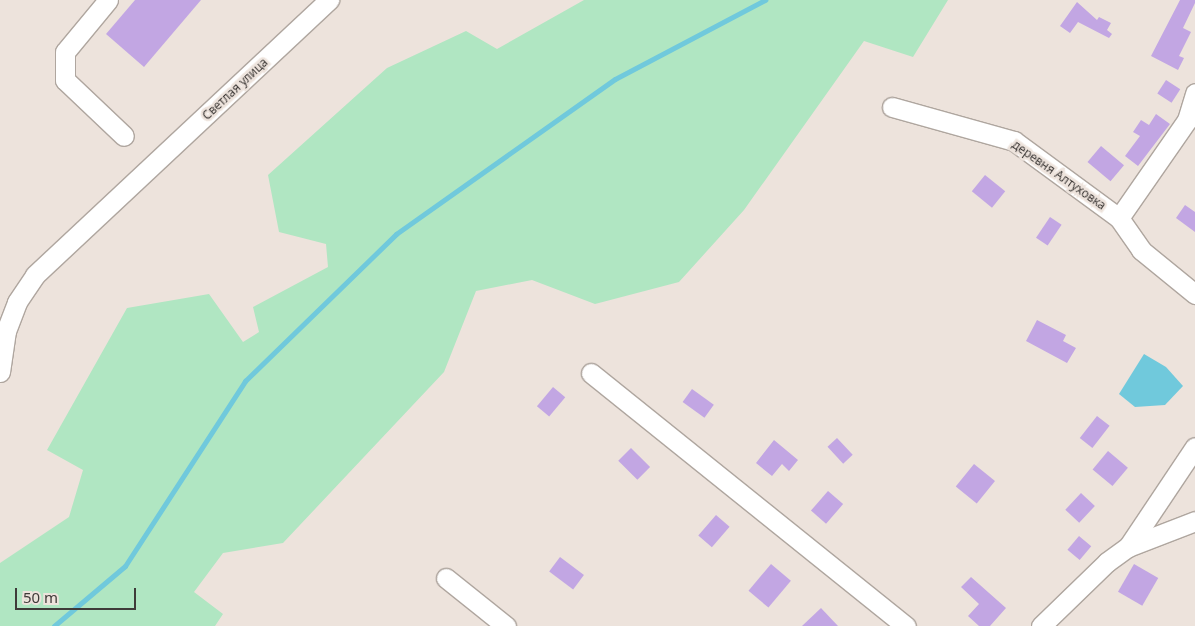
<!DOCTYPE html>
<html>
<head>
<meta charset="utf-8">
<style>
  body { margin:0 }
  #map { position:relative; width:1195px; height:626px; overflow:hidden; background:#ede3dc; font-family:"Noto Sans",sans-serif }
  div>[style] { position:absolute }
  .green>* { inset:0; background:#b0e6c2 }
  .water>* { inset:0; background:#70c9dc }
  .stream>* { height:5px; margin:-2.5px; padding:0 2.5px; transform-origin:2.5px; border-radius:2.5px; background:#70c9dc }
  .building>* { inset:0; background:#c2a6e3; transform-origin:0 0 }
  .roads { filter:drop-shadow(1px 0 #afa69f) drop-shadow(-1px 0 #afa69f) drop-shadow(0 1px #afa69f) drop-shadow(0 -1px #afa69f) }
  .minor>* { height:19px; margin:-9.5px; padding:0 9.5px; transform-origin:9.5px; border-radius:9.5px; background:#fff }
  span { translate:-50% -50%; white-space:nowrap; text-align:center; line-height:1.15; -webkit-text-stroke:5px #ede3dc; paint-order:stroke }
  .street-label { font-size:12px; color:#3f3b39 }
  .scale { position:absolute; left:15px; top:588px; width:121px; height:22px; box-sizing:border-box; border:2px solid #3f3b39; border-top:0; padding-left:6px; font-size:15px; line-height:18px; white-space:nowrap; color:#3f3b39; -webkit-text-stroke:4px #ede3dc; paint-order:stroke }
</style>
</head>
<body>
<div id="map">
  <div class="green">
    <div style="clip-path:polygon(584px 0,948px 0,913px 57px,864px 41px,744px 210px,679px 282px,595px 304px,532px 280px,476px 291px,444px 372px,283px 543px,223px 553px,194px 592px,223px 614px,215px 626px,0 626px,0 563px,69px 517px,83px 470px,47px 450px,127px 308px,209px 294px,243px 342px,259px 332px,253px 307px,328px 267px,326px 244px,279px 232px,268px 175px,387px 68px,466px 31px,497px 49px)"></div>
  </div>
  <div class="water">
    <div style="clip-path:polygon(1144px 354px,1166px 367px,1183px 386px,1165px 405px,1135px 407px,1119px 394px)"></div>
  </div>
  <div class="stream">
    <div style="left:54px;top:626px;width:93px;rotate:-40.2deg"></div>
    <div style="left:125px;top:566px;width:221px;rotate:-57deg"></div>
    <div style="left:245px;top:381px;width:211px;rotate:-44.2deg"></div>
    <div style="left:396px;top:234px;width:268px;rotate:-35.3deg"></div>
    <div style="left:615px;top:79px;width:170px;rotate:-27.8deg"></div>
  </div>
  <div class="building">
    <div style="clip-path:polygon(135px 0,201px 0,144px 67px,106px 34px)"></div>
    <div style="clip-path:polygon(1180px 0,1195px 0,1195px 3px,1183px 28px,1191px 32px,1179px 56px,1184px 58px,1178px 70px,1151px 56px)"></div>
    <div style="clip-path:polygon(1077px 2px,1097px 20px,1099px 17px,1111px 23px,1107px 30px,1112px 34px,1109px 38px,1078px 22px,1070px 33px,1060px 26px)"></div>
    <div style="left:1166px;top:80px;width:17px;height:16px;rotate:33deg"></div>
    <div style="clip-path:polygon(1156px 114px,1170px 124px,1138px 166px,1125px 156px,1140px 136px,1133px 132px,1141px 120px,1149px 125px)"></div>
    <div style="left:1101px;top:146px;width:30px;height:21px;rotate:40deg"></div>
    <div style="left:985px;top:175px;width:26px;height:21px;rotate:39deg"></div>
    <div style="clip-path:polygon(1185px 205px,1195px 212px,1195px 232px,1176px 218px)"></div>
    <div style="left:1050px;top:217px;width:14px;height:25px;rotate:34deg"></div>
    <div style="clip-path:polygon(1037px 320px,1066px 335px,1063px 341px,1076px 348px,1067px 363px,1026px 341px)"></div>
    <div style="left:553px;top:387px;width:16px;height:25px;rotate:40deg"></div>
    <div style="left:692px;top:389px;width:27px;height:16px;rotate:36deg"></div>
    <div style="left:1097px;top:416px;width:16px;height:28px;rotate:38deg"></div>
    <div style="left:837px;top:438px;width:23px;height:13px;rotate:47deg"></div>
    <div style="clip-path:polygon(774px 440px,798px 460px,789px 471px,782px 464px,772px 476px,756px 463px)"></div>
    <div style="left:631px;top:448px;width:27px;height:18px;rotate:45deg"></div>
    <div style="left:1108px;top:451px;width:26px;height:24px;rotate:40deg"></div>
    <div style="left:974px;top:464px;width:27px;height:29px;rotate:39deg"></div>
    <div style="left:828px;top:491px;width:20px;height:26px;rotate:41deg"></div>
    <div style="left:1081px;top:493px;width:19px;height:23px;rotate:43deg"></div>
    <div style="left:716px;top:515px;width:18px;height:27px;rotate:41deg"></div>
    <div style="left:1079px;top:536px;width:16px;height:18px;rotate:40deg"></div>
    <div style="left:560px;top:557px;width:30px;height:18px;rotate:37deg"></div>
    <div style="left:771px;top:564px;width:26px;height:35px;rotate:40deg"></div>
    <div style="left:1134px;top:564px;width:28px;height:32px;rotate:30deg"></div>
    <div style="clip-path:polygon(971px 577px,1006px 608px,990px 626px,979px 626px,968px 616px,979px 604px,961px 587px)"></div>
    <div style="clip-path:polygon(821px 608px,838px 626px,802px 626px)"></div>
  </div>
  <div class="roads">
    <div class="minor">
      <div style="left:108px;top:0;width:67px;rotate:129.6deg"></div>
      <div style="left:65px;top:52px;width:28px;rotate:90deg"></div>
      <div style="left:65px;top:80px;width:81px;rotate:43.5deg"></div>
      <div style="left:892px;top:107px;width:127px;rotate:15.6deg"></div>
      <div style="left:1014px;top:141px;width:130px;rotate:36.3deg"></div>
      <div style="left:1119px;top:218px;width:39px;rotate:55deg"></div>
      <div style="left:1141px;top:250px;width:70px;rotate:39.2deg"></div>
      <div style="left:1119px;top:218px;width:119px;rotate:-55.2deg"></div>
      <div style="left:1187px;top:120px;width:28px;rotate:-73deg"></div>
      <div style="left:0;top:372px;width:41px;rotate:-81.7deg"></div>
      <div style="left:6px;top:331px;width:31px;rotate:-69deg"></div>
      <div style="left:17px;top:302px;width:32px;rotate:-56deg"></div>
      <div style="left:35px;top:275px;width:403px;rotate:-43.1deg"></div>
      <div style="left:591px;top:373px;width:404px;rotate:38.8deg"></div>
      <div style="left:1128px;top:547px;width:72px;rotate:-21.2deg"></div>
      <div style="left:446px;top:578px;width:77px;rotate:38.7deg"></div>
      <div style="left:1041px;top:626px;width:92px;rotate:-44.1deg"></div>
      <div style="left:1107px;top:562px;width:26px;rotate:-36deg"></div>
      <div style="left:1128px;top:547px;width:120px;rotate:-56.2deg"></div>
    </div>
  </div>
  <div class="street-label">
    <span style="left:235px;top:89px;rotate:-43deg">Светлая улица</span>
    <span style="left:1059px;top:175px;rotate:35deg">деревня Алтуховка</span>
  </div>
  <div class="scale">50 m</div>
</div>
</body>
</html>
